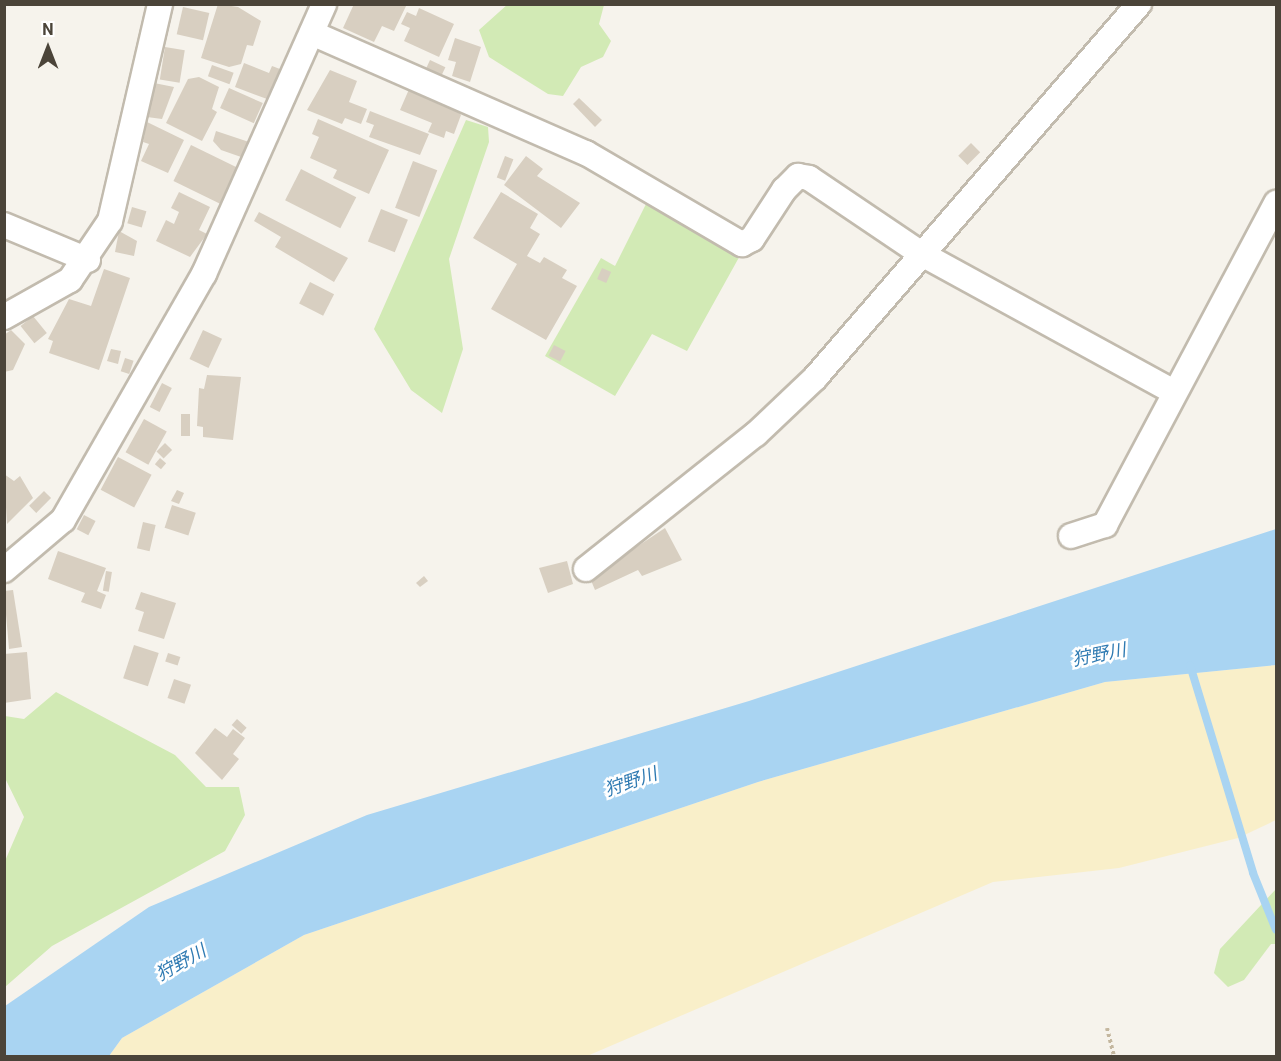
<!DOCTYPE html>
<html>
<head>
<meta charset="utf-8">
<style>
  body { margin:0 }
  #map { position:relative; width:1281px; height:1061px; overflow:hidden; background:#f6f3ec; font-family:Roboto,"Noto Sans JP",sans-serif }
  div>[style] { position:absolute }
  .green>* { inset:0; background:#d2eab5 }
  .sand>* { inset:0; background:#f9efc9 }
  .water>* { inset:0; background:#a9d4f2 }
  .stream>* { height:8px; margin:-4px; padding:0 4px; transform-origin:4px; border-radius:4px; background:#a9d4f2 }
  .building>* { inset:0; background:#d8cfc1; transform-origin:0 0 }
  .path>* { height:4px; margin-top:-2px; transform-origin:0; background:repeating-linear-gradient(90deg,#c4b79f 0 3px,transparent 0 6px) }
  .roads { filter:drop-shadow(2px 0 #c2bbae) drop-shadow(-2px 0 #c2bbae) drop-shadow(0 2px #c2bbae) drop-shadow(0 -2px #c2bbae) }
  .minor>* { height:24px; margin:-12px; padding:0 12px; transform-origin:12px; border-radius:12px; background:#fff }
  span { translate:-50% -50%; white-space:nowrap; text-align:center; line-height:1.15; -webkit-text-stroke:5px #fff; paint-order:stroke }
  .water-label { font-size:18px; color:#2e7ab2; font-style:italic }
  .frame { position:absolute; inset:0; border:6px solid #4b4439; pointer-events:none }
  .north { position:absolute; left:18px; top:18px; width:60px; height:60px; -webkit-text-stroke:4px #fff; paint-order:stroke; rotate:0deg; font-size:16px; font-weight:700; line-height:24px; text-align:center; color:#4b4439 }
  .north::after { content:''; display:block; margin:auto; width:21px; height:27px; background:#4b4439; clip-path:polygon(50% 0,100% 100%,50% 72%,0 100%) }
</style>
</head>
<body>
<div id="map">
  <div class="green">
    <div style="clip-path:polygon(508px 4px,604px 5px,599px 24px,611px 41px,603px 57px,581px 67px,563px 96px,548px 94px,489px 57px,479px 30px)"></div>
    <div style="clip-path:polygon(466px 120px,488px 127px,489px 142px,449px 259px,463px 349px,442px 413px,411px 390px,374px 329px)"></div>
    <div style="clip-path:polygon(648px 200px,742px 252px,687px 351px,652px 334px,615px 396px,545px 356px,601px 258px,615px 266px)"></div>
    <div style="clip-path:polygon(56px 692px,175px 755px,206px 787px,239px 787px,245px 815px,225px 851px,52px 946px,5px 987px,5px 861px,24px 817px,5px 778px,5px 716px,24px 719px)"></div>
    <div style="clip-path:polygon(1276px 889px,1276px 944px,1271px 944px,1244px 980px,1228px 987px,1214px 973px,1220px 949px)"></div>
  </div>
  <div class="sand">
    <div style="clip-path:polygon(1276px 665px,1276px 820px,1238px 838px,1119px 868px,993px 882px,587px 1056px,109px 1056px,122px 1038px,304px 935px,758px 782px,1105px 682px)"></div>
  </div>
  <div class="water">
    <div style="clip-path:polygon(1276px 529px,1276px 665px,1105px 682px,758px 782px,304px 935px,122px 1038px,109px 1056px,5px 1056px,5px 1006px,149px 907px,367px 815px,749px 701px)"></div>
  </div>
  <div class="stream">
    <div style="left:1190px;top:665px;width:217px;rotate:73.1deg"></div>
    <div style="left:1253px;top:873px;width:61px;rotate:68deg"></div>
  </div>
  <div class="building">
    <div style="clip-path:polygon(218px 4px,238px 7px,261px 21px,253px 46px,247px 45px,241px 64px,229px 67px,201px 58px)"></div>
    <div style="clip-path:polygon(354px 4px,407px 4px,394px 31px,382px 26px,374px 42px,343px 28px)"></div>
    <div style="left:183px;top:7px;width:27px;height:28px;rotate:13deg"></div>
    <div style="clip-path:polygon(419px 8px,454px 24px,439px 57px,404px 41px,410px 28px,401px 24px,407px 12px,416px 16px)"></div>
    <div style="clip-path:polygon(455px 38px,481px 47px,470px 82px,452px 76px,456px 62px,448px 60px)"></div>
    <div style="left:165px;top:47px;width:20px;height:33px;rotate:9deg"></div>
    <div style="left:430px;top:60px;width:17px;height:9px;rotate:25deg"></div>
    <div style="clip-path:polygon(244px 63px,269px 73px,272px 66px,280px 69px,267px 99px,235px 87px)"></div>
    <div style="left:212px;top:65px;width:23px;height:12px;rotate:20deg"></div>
    <div style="clip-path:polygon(330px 70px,357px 81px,349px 102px,367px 109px,361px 124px,345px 118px,342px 124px,307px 110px)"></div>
    <div style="clip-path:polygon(199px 77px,219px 87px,212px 109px,217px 112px,202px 141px,166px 123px,188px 79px)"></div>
    <div style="clip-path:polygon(154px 83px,174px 87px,162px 119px,147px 117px)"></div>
    <div style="clip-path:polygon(410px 87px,454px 106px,461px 115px,454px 134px,446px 131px,444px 138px,428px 132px,432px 123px,400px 110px)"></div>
    <div style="left:229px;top:88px;width:37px;height:22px;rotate:24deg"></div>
    <div style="clip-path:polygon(579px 98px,602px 120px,595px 127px,573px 104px)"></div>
    <div style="clip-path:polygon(370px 111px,429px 134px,420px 155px,369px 137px,374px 125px,366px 122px)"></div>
    <div style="clip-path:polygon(318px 119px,389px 150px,369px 194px,333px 178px,337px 170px,310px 158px,319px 137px,312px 134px)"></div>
    <div style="clip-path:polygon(147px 122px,184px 140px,168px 173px,141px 161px,149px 144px,143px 142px)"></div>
    <div style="clip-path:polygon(216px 131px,249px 142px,244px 158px,221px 150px,213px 141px)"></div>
    <div style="left:971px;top:143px;width:13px;height:18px;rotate:45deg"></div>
    <div style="left:191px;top:145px;width:53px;height:40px;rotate:26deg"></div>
    <div style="left:505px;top:156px;width:9px;height:23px;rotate:21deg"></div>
    <div style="clip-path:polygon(526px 156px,543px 169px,537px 176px,580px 203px,561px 228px,504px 185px)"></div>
    <div style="left:413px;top:161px;width:26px;height:50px;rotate:21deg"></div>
    <div style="left:301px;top:169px;width:62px;height:35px;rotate:27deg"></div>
    <div style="clip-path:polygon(179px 192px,210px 207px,199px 230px,207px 234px,190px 257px,156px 241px,166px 220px,174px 224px,179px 212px,171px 208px)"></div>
    <div style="clip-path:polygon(501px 192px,538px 214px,530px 228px,540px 234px,527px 256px,540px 263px,544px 257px,567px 270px,562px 278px,577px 286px,546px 340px,491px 309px,517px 264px,473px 238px)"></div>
    <div style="left:132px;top:207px;width:15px;height:17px;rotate:16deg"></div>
    <div style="left:381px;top:209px;width:29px;height:35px;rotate:22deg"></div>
    <div style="clip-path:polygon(259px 212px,348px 258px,334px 282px,275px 247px,281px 237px,254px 221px)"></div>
    <div style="clip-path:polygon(119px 231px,137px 241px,134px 256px,115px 252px)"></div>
    <div style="left:602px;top:268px;width:10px;height:12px;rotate:24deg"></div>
    <div style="clip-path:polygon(104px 269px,130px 278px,99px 370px,49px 353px,53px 341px,48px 339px,69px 299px,91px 306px)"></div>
    <div style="left:310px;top:282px;width:27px;height:24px;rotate:27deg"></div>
    <div style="left:33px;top:316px;width:22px;height:16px;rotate:51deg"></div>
    <div style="clip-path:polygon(11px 330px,25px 344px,13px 370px,4px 372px,4px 335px)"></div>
    <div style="left:203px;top:330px;width:21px;height:32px;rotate:25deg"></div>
    <div style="left:554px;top:345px;width:13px;height:12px;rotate:27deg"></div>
    <div style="clip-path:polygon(111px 349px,121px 351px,118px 364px,107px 361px)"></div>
    <div style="left:125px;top:358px;width:9px;height:14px;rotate:18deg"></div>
    <div style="clip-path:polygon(207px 375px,241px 377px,233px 440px,203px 437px,203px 427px,197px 426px,199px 388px,204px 389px)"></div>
    <div style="left:162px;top:383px;width:11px;height:27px;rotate:27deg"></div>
    <div style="left:181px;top:414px;width:9px;height:22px"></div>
    <div style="left:144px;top:419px;width:26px;height:38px;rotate:29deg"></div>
    <div style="left:165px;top:443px;width:10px;height:12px;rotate:45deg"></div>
    <div style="left:118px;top:457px;width:38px;height:37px;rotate:28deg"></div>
    <div style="left:160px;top:458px;width:8px;height:8px;rotate:40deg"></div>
    <div style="clip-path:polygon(4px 474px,14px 481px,20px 476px,33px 498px,7px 524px)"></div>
    <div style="clip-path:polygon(177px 490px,184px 493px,179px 504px,171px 501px)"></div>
    <div style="left:44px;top:491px;width:10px;height:21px;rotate:45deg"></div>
    <div style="left:172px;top:505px;width:25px;height:24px;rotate:18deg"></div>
    <div style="left:84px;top:515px;width:13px;height:16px;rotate:27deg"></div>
    <div style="left:143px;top:522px;width:13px;height:27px;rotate:13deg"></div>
    <div style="clip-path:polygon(665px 528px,682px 560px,642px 576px,638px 570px,595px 590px,590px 578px)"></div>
    <div style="clip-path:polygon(58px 551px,106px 568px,97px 591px,106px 595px,101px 609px,81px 602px,85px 593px,48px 579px)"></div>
    <div style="clip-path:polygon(567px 561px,573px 584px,548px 593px,539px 568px)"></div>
    <div style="left:106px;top:571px;width:6px;height:20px;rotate:9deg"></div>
    <div style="clip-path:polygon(424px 576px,428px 581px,420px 587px,416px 583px)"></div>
    <div style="clip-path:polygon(13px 590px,22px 647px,9px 649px,4px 591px)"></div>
    <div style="clip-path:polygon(141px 592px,176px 603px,164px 639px,138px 631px,144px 612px,135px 609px)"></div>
    <div style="left:134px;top:645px;width:26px;height:35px;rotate:18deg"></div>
    <div style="clip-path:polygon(27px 652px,31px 699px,4px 703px,4px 654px)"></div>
    <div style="left:168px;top:653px;width:13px;height:9px;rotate:18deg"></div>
    <div style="left:174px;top:679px;width:18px;height:20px;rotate:19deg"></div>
    <div style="left:237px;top:719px;width:13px;height:8px;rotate:42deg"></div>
    <div style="clip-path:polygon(215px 728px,227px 737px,233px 729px,245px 738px,233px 754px,239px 759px,222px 780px,195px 753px)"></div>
  </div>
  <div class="path">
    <div style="left:1107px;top:1028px;width:29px;rotate:76deg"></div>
  </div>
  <div class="roads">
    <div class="minor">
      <div style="left:312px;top:33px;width:299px;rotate:23.7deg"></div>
      <div style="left:586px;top:153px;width:181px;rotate:30.3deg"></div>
      <div style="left:742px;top:244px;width:11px;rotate:-27deg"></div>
      <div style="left:752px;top:239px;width:59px;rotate:-56.9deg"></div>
      <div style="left:784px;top:190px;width:20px;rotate:-45deg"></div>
      <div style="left:798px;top:176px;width:11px;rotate:10deg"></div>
      <div style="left:809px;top:178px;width:134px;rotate:34deg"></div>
      <div style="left:920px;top:253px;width:290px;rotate:28.7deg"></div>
      <div style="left:4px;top:225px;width:91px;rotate:22.6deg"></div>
      <div style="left:4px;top:317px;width:76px;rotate:-29.3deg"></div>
      <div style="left:70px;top:280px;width:71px;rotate:-55.9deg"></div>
      <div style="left:110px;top:221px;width:223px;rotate:-77deg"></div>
      <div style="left:1071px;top:536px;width:36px;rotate:-18deg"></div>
      <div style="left:1105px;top:525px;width:365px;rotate:-62deg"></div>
      <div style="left:586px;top:569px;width:217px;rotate:-38.5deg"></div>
      <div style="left:756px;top:434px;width:81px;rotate:-43.5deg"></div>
      <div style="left:815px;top:378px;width:495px;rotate:-49.1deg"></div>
      <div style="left:4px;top:570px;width:77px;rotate:-40.3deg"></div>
      <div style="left:63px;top:520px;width:284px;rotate:-60.2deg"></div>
      <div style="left:204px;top:274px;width:295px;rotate:-66deg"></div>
    </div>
  </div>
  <div class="water-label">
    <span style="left:1099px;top:655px;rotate:-11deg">狩野川</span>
    <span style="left:631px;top:782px;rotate:-19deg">狩野川</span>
    <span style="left:181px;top:963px;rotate:-29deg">狩野川</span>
  </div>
  <div class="frame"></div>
  <div class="north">N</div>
</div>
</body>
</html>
